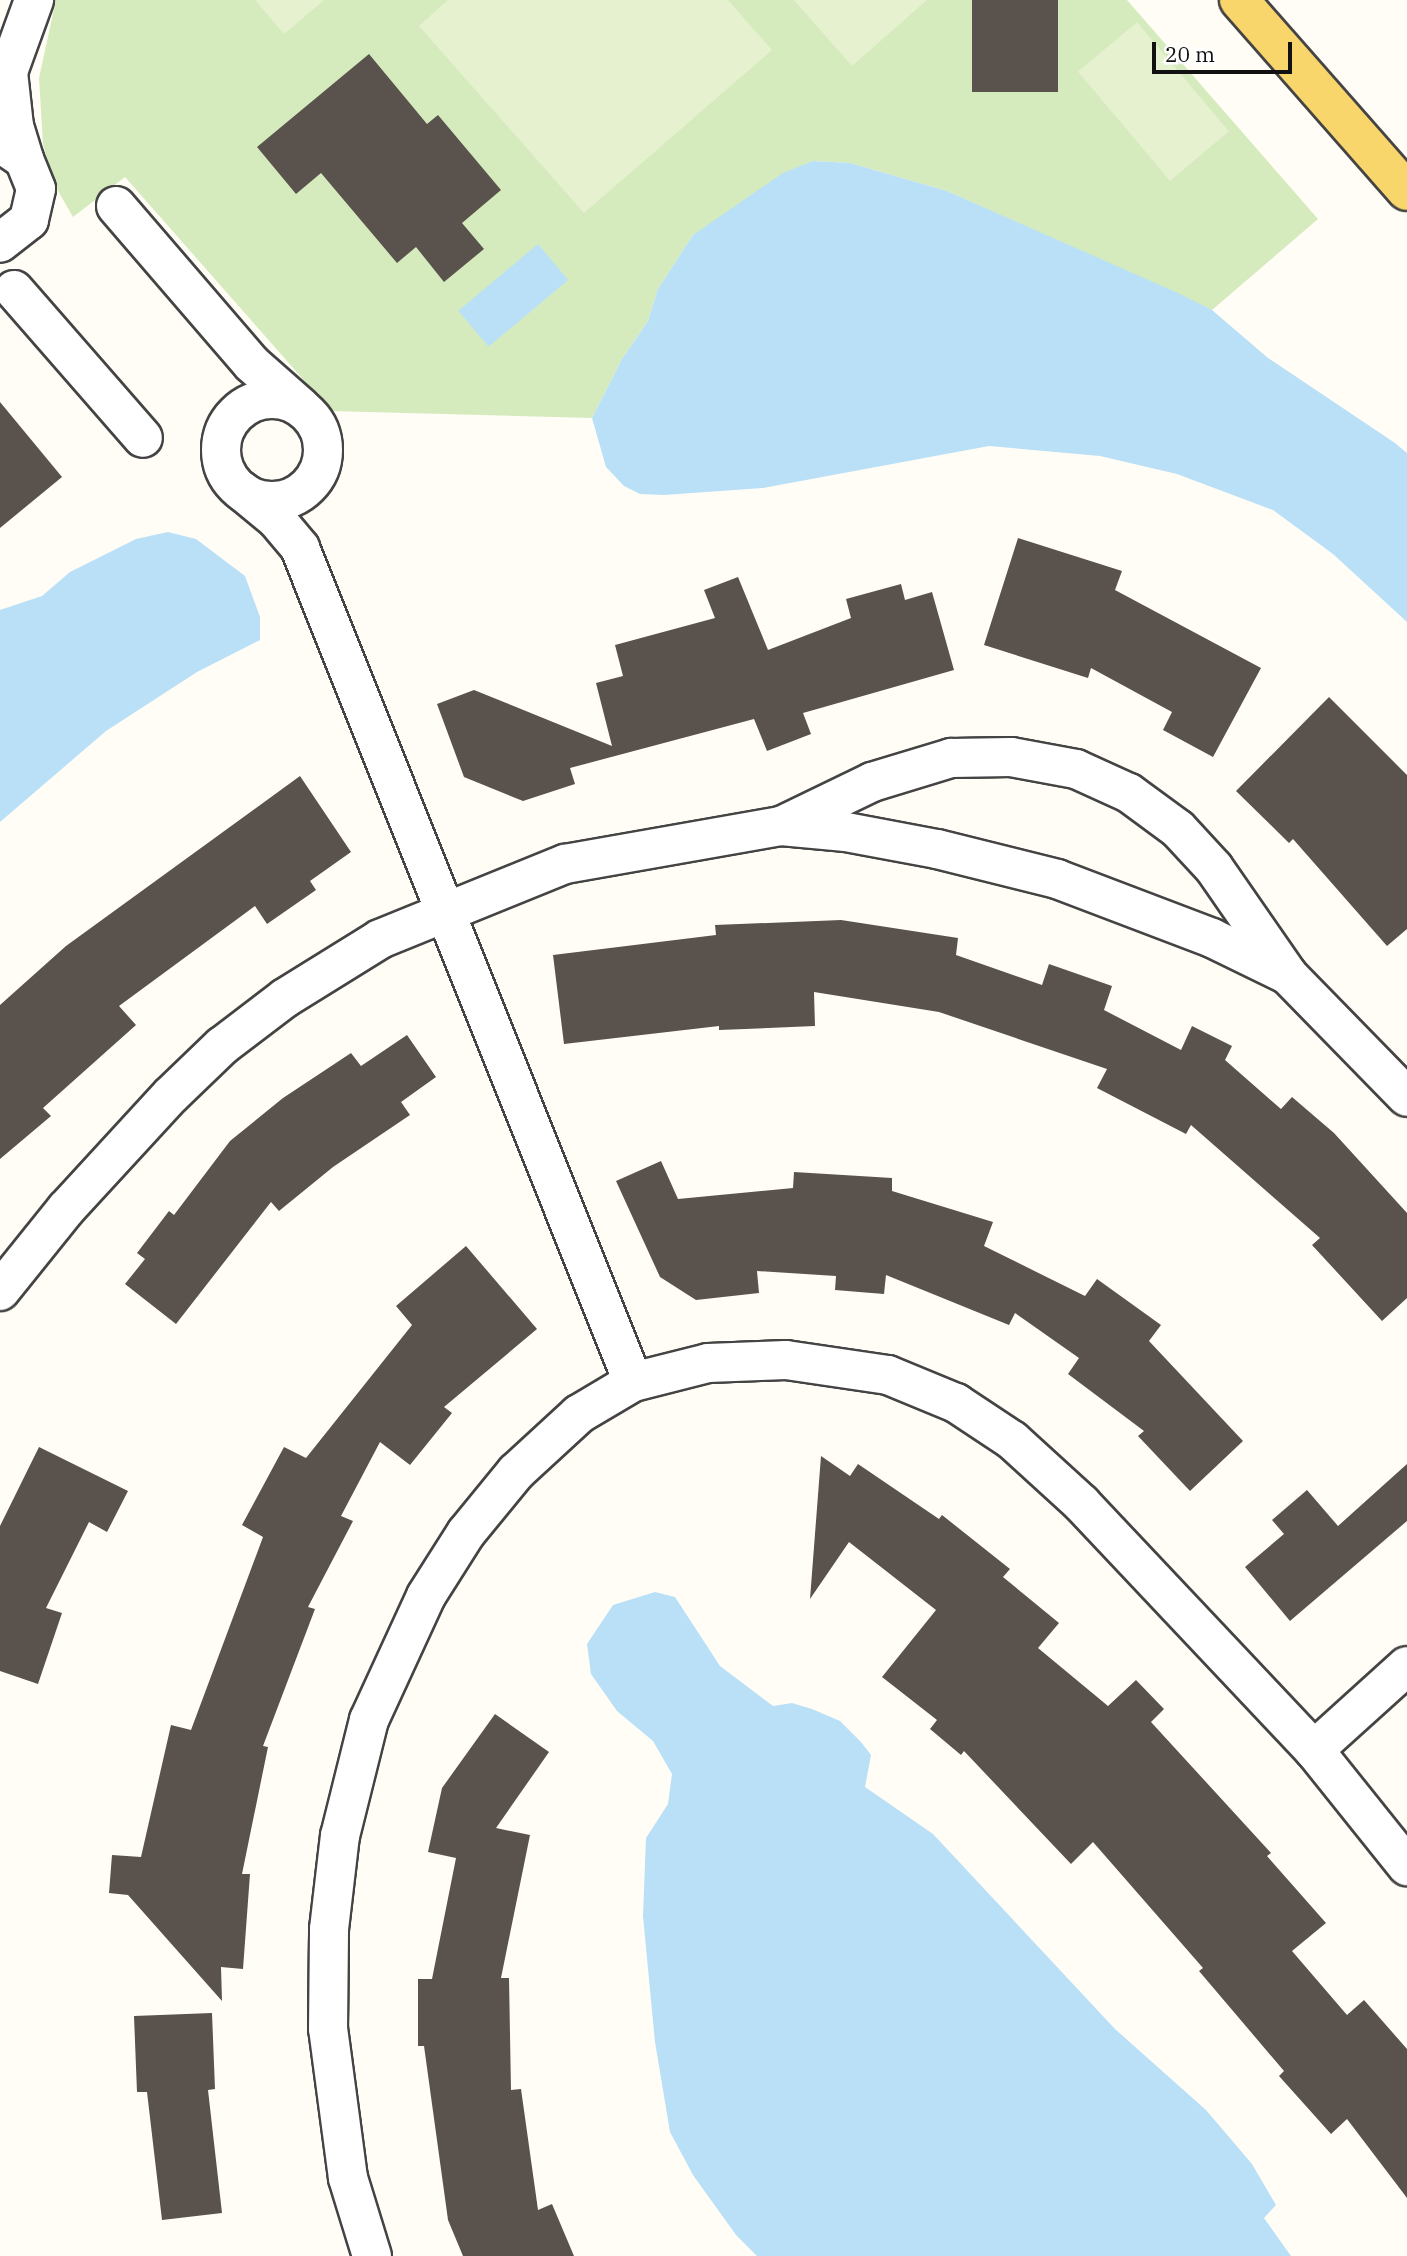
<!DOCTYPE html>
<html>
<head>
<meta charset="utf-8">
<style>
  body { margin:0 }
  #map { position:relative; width:1407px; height:2256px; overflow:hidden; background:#fffdf5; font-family:"IBM Plex Serif",serif }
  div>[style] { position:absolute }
  .green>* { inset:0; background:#d5ebbd }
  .pitch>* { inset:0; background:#e6f2cf; transform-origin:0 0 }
  .water>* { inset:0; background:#b9e0f7; transform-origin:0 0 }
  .building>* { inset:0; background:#5a524d; transform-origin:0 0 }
  .roads { filter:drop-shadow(2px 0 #444) drop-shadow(-2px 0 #444) drop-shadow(0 2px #444) drop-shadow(0 -2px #444) }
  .minor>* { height:38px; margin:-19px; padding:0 19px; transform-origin:19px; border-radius:19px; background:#fff }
  .minor>.ring { margin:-19px; padding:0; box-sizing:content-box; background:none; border:38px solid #fff; border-radius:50% }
  .major>* { height:38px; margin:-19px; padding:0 19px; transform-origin:19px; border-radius:19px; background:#f9d66b }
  span { translate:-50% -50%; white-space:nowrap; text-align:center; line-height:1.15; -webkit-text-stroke:7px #fff; paint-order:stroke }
  .scale { position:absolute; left:1152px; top:42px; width:140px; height:32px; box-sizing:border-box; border:4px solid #111; border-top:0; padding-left:9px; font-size:21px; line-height:24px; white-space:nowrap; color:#111; -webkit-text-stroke:5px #fff; paint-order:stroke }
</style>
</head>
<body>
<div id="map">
  <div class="green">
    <div style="clip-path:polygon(56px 0,1127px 0,1318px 219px,1212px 310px,947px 191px,850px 163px,813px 161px,693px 235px,658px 289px,648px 321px,622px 359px,592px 418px,331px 411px,125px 177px,73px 217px,53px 182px,43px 144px,39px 78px)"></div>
  </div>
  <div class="pitch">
    <div style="clip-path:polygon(255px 0,324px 0,284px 34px)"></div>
    <div style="clip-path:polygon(448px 0,728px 0,772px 50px,584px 213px,419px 26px)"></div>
    <div style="clip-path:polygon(794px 0,927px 0,852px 66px)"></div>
    <div style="left:1137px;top:22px;width:143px;height:77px;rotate:50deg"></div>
  </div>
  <div class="water">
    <div style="clip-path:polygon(813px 161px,850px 163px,947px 191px,1180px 294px,1212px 310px,1268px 358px,1395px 443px,1407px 453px,1407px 622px,1333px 554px,1273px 510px,1177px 474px,1100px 456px,989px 446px,763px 488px,664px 495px,640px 494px,624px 486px,606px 467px,592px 418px,622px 359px,648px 321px,658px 289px,693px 235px,783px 173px)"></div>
    <div style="left:538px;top:244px;width:47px;height:104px;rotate:50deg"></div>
    <div style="clip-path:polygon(168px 532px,196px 539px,245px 576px,260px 617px,260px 640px,197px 672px,106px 731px,0 822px,0 610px,42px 596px,70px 572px,136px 539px)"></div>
    <div style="clip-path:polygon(655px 1592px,675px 1597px,720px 1666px,773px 1706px,792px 1703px,812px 1709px,840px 1721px,861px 1742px,871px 1755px,865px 1787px,933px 1834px,1115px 2029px,1206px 2110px,1252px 2164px,1276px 2205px,1264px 2218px,1291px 2256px,757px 2256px,736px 2235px,693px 2175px,670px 2132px,655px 2042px,643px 1916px,646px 1838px,668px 1804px,672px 1774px,653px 1741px,617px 1711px,591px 1674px,587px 1644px,613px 1605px)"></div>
  </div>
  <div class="building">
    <div style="left:972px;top:0;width:86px;height:92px"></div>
    <div style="clip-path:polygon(369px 54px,427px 124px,438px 115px,501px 190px,462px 223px,484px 249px,444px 282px,416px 247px,397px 263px,321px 173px,296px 194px,257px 147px)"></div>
    <div style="clip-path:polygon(0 402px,62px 477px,0 528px)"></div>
    <div style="clip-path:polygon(1018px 538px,1122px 571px,1115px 590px,1261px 668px,1213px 757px,1163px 730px,1172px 712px,1091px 668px,1088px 678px,984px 645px)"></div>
    <div style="clip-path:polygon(738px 577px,768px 650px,851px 618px,846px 599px,901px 584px,905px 600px,932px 592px,954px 670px,803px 713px,811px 734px,767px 751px,754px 719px,570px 768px,575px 784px,523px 801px,464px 777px,437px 704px,474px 690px,612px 746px,596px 683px,623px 676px,615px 645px,715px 618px,704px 590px)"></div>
    <div style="clip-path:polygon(1329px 697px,1407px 775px,1407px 929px,1387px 946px,1293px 839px,1289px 843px,1236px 791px)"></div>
    <div style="clip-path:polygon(300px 776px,351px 852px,310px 881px,316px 890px,267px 924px,255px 906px,119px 1006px,136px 1025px,43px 1108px,51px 1116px,0 1159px,0 1005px,66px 946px)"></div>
    <div style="clip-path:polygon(841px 920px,958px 938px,956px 955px,1042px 985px,1049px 964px,1112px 986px,1104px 1010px,1181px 1050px,1192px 1026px,1232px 1046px,1225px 1060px,1281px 1109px,1292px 1097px,1334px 1133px,1407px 1213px,1407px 1298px,1382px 1321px,1312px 1245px,1320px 1238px,1191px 1125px,1186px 1134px,1097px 1088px,1107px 1069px,939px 1012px,814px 992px,815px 1026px,719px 1030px,719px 1026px,564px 1044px,553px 955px,716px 935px,715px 925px)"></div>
    <div style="clip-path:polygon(407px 1035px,436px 1077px,401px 1102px,410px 1115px,333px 1167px,279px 1211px,271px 1202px,176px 1324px,125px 1284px,145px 1259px,137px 1253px,169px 1211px,174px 1215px,230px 1141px,283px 1098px,351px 1053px,361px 1066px)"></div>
    <div style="clip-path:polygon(661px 1161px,678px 1199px,793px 1188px,794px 1172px,892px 1178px,892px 1191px,993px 1222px,984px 1246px,1085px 1296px,1097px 1279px,1161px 1325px,1149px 1341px,1243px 1441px,1190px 1491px,1138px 1436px,1144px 1431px,1068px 1374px,1079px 1358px,1015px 1313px,1009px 1325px,886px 1275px,884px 1294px,835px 1290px,836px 1276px,757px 1271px,759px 1293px,696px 1300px,660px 1277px,616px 1181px)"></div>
    <div style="clip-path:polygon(466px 1246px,537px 1329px,444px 1407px,452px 1413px,410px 1465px,380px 1442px,341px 1516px,353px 1521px,308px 1607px,315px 1609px,263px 1746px,268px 1747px,242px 1874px,250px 1874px,243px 1969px,221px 1967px,222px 2001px,128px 1895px,109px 1893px,112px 1855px,141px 1857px,171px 1725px,191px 1730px,263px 1537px,242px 1525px,284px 1447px,306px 1458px,412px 1325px,396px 1306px)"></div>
    <div style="clip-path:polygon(39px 1447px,128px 1491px,107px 1532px,89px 1522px,46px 1608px,62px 1613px,38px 1684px,0 1671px,0 1526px)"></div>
    <div style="clip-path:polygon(821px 1456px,850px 1476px,858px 1464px,939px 1519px,942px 1515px,1010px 1569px,1003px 1577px,1059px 1623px,1038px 1648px,1108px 1706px,1136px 1680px,1164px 1709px,1151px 1722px,1271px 1853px,1267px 1856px,1326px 1923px,1292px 1951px,1347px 2015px,1364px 2000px,1407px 2049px,1407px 2198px,1347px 2119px,1331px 2134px,1279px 2076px,1284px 2071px,1199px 1971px,1203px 1968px,1093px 1842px,1071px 1864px,964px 1751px,961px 1755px,930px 1729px,937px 1720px,882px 1677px,936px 1610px,849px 1542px,810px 1599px)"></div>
    <div style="clip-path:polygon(1407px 1464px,1407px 1521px,1290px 1621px,1245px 1567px,1284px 1534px,1272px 1520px,1307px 1490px,1338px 1526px)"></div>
    <div style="clip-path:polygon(495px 1714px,549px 1752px,496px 1828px,530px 1835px,501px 1978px,509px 1978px,511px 2090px,521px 2089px,538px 2210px,552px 2204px,574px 2256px,463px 2256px,448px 2220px,424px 2046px,418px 2046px,418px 1979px,432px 1979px,456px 1858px,428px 1852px,442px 1788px)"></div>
    <div style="clip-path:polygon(212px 2013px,215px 2089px,208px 2090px,222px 2213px,162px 2220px,147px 2092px,137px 2092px,134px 2016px)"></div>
  </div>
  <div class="roads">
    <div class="minor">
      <div style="left:8px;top:72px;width:77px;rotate:-70.1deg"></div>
      <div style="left:0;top:88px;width:18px;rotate:-63deg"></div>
      <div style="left:8px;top:72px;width:54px;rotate:83.7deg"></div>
      <div style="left:14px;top:126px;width:34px;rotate:73deg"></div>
      <div style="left:0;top:143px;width:29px;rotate:34deg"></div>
      <div style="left:24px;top:159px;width:32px;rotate:68deg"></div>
      <div style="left:36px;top:189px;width:32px;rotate:103deg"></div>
      <div style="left:29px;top:220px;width:37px;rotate:142deg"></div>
      <div style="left:116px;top:206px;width:208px;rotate:49.3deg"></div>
      <div style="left:252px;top:364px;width:65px;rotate:41.3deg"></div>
      <div style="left:14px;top:290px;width:196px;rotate:48.9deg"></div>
      <div class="ring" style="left:221px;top:399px;width:64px;height:64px"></div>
      <div style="left:242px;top:491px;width:44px;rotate:39.5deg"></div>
      <div style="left:276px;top:519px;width:38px;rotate:50deg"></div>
      <div style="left:300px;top:548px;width:898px;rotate:68.23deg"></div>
      <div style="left:781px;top:826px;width:101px;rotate:-25.8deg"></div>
      <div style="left:872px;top:782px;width:83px;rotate:-16.9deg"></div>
      <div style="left:951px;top:758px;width:60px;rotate:-1deg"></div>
      <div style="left:1011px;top:757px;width:66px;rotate:10.5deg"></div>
      <div style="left:1076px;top:769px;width:58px;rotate:24.4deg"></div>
      <div style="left:1129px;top:793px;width:61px;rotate:36.3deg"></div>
      <div style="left:1178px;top:829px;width:53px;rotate:47.3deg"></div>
      <div style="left:1214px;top:868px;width:130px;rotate:55.3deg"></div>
      <div style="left:1288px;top:975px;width:170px;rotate:45.7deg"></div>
      <div style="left:0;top:1291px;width:105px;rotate:-51.2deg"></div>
      <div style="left:66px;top:1209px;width:155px;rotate:-47.4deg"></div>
      <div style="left:171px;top:1095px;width:71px;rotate:-43.9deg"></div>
      <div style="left:222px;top:1046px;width:79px;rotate:-37.3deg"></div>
      <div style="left:285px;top:998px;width:112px;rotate:-31.8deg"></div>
      <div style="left:380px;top:939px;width:200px;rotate:-22.1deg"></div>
      <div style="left:565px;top:864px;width:219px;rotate:-10deg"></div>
      <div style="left:781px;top:826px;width:65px;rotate:5.3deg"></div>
      <div style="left:846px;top:832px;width:93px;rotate:10.6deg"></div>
      <div style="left:937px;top:849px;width:124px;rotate:14deg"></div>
      <div style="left:1057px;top:879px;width:166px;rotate:20.8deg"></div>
      <div style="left:1212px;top:938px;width:85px;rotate:26deg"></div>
      <div style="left:1314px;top:1750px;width:125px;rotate:-42.1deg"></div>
      <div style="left:372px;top:2256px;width:82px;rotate:-107.1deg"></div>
      <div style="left:348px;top:2178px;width:150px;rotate:-97.6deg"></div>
      <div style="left:328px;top:2029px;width:100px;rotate:-89.4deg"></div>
      <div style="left:329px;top:1929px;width:94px;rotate:-83.3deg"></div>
      <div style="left:340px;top:1836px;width:120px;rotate:-76deg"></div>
      <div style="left:369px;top:1720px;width:136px;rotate:-65.3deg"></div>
      <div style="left:426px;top:1596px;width:75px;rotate:-57.6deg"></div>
      <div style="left:466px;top:1533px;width:79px;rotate:-50.7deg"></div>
      <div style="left:516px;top:1472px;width:86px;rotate:-42.6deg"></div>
      <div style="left:579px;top:1414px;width:63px;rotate:-30.7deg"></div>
      <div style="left:633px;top:1382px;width:77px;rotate:-14.2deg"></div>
      <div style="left:708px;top:1363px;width:78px;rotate:-2.2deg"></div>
      <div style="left:786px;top:1360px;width:103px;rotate:8.4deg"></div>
      <div style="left:888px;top:1375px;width:74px;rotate:22.4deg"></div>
      <div style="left:956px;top:1403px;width:67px;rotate:33.5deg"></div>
      <div style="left:1012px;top:1440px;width:95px;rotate:42.4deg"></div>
      <div style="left:1082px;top:1504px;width:338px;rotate:46.7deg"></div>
      <div style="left:1314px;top:1750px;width:149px;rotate:51.3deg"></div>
    </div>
    <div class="major">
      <div style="left:1239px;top:0;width:254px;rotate:48.7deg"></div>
    </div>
  </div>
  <div class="scale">20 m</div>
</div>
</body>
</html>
